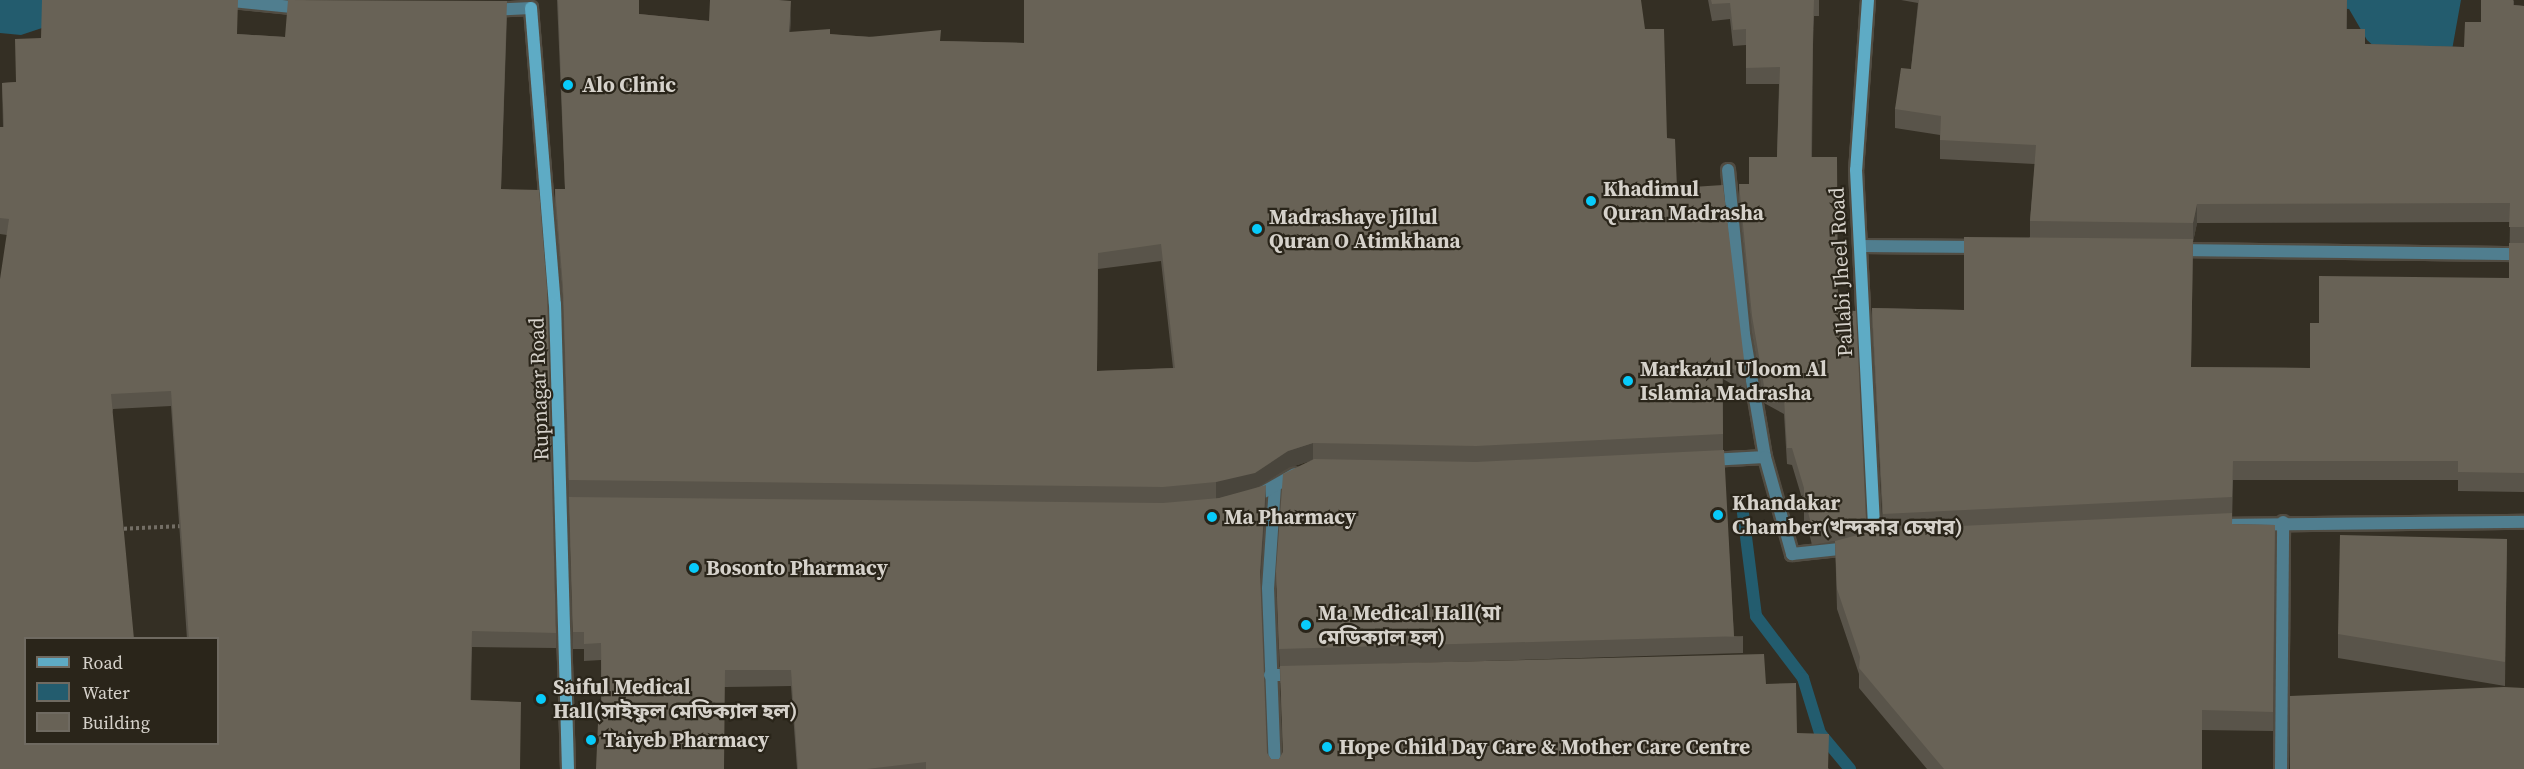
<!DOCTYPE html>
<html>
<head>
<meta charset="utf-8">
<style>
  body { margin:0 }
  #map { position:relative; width:2524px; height:769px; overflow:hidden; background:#342f24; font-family:"Source Serif 4","Noto Sans Bengali",serif }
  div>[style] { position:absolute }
  .water>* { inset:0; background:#235c6e }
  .stream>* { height:12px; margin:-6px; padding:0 6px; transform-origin:6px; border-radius:6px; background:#235c6e }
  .path>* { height:4px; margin-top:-2px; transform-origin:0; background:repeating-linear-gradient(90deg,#736e65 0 3px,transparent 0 6px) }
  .roads { filter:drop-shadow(2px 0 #514c42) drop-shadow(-2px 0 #514c42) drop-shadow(0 2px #514c42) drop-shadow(0 -2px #514c42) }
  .street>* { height:12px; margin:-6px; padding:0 6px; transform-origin:6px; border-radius:6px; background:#507e8f }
  .secondary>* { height:12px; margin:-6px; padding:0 6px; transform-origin:6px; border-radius:6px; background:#5eabc5 }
  .wall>* { inset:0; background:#59544a }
  .shaded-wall>* { inset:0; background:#49453c }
  .building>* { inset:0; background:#686256 }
  .dots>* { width:16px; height:16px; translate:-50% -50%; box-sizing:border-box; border:3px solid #2a251a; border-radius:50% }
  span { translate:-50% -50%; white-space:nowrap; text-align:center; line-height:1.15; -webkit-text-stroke:4.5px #2a251a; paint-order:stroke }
  .poi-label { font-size:21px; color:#d6d2cb; font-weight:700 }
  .left { translate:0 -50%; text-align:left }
  .street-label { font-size:21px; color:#d6d2cb }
  .legend { position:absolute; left:24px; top:637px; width:195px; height:108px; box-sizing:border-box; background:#2a251a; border:2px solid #6f6a61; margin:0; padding:8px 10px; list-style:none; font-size:18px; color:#d6d2cb }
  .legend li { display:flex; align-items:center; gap:12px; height:30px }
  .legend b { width:30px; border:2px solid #6f6a61 }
</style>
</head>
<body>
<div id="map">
  <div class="water">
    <div style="clip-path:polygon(0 0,60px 0,51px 25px,21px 35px,0 33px)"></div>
    <div style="clip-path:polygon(2308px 0,2461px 0,2452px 50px,2387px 58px,2367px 40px,2349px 9px,2322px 7px)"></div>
  </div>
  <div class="stream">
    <div style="left:1743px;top:513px;width:104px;rotate:82.8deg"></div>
    <div style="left:1756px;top:616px;width:78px;rotate:52.8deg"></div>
    <div style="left:1803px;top:678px;width:58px;rotate:72.8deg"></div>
    <div style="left:1820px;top:733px;width:47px;rotate:50.2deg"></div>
  </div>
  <div class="path">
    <div style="left:118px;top:529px;width:65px;rotate:-2.6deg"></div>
  </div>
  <div class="roads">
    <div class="street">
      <div style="left:222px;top:0;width:80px;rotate:5.7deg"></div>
      <div style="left:490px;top:10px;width:41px;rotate:-2.8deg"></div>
      <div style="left:1728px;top:170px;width:165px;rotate:84.4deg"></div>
      <div style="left:1744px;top:334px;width:125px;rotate:80.3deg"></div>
      <div style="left:1860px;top:246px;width:120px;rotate:0.5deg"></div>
      <div style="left:2177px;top:250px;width:347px;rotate:0.7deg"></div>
      <div style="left:1710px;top:460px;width:55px;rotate:-3.1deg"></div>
      <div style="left:1765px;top:457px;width:101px;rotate:74.4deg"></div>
      <div style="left:1792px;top:554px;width:57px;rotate:-6deg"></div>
      <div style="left:1275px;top:486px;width:102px;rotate:93.9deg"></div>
      <div style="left:1268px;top:588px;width:181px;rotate:87.8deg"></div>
      <div style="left:1253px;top:498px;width:48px;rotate:-29.7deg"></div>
      <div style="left:2222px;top:525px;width:302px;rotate:-0.6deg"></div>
      <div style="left:1270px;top:675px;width:26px"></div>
      <div style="left:2281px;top:769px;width:247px;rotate:-89.5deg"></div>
    </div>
    <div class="secondary">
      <div style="left:1868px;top:0;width:170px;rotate:94deg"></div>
      <div style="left:1856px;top:170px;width:372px;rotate:87.1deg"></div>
      <div style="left:531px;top:8px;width:297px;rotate:85.4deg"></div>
      <div style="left:555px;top:304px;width:465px;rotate:88.4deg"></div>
    </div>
  </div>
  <div class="wall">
    <div style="clip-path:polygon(evenodd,557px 0,639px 0,639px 14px,709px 21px,791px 17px,790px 32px,941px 41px,1024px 43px,1645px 29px,1677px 188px,1746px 376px,1746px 392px,1723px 379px,1723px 450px,1734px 637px,1743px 636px,1743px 653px,1385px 664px,1766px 684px,1797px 733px,1829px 769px,797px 769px,791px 686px,725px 687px,601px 723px,601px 660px,584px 661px,584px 649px,573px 649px,563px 304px,555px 206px,555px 189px,565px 189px,557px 0,1161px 261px,1173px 368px,1097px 371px,1098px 269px,1161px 261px,557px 0,1313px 460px,1276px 571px,1283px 753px,1279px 759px,1271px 759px,1267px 753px,1260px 582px,1266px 502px,1258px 487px,1288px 468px,1313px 460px)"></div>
    <div style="clip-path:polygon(evenodd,1708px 0,1819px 0,1819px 16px,1814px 16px,1813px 45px,1812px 157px,1838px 310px,1866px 519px,1866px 533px,1883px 530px,1872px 327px,1872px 308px,1964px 310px,2030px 237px,2030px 221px,2035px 164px,1940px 159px,1940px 135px,1895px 128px,1895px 109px,1911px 69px,1918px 3px,1901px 0,2347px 0,2347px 29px,2365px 44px,2464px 47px,2481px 22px,2514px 0,2514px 5px,2524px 6px,2524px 492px,2458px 491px,2458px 480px,2233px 480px,2232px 524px,2275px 525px,2273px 731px,2202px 730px,2202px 769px,1927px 769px,1859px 688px,1859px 674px,1837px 609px,1835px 541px,1812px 545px,1808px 529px,1804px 528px,1804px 505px,1792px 465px,1787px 464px,1784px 414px,1764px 403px,1752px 333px,1739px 201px,1739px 184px,1749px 184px,1777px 157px,1779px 84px,1746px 84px,1746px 45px,1733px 46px,1730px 19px,1712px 21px,1708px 0,2510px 222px,2509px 278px,2319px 323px,2310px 368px,2191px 367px,2193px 242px,2197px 223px,2510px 222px)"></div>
    <div style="clip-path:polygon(evenodd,507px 16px,501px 189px,556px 633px,556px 648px,472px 647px,471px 700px,0 769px,7px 235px,0 234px,0 127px,3px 127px,2px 83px,16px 82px,41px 38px,237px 34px,285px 37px,507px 16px,171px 406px,187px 639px,218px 639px,26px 744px,113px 409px,171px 406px)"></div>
    <div style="clip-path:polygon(2507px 539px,2505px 686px,2338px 658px,2338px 634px)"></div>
  </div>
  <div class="shaded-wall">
    <div style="clip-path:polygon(791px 1px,791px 17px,789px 48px,789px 32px)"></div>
    <div style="clip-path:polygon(2197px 204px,2197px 223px,2193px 242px,2193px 223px)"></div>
    <div style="clip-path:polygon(1313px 443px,1313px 460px,1288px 468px,1255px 489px,1216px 499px,1216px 482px,1288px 451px)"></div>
    <div style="clip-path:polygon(1266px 485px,1266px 502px,1260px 588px,1260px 572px)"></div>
  </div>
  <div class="building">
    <div style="clip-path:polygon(evenodd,42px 0,238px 0,237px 34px,285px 37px,288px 0,507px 1px,501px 189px,539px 190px,547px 289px,556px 633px,472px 631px,470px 700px,521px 702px,520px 769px,0 769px,0 279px,9px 219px,0 218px,0 127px,4px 127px,2px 83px,16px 82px,15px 39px,41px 38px,42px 0,171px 391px,189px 639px,218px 639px,218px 744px,26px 744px,26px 639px,134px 639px,111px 394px,171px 391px)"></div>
    <div style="clip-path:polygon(evenodd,558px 0,639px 0,639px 14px,709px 21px,710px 0,779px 0,791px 1px,789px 32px,830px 29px,830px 34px,869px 37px,941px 30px,940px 41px,1024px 43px,1024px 0,1641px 0,1645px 29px,1664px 29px,1667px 138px,1675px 139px,1677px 188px,1723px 185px,1746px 376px,1722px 363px,1723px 434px,1476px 446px,1313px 443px,1288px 451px,1255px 473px,1216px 482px,1163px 487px,569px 480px,563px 287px,555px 189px,565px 189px,558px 0,1161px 244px,1175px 368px,1097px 371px,1098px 253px,1161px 244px)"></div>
    <div style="clip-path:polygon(1711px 0,1814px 0,1813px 29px,1811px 157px,1837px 157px,1838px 310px,1856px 311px,1866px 519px,1812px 528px,1808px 512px,1804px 512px,1804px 488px,1792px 448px,1787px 448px,1784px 398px,1764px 386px,1752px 316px,1739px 184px,1749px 184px,1749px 157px,1777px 157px,1780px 67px,1746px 68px,1746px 29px,1733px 30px,1730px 3px,1712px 4px)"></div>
    <div style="clip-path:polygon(1919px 0,2347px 0,2346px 29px,2365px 29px,2365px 44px,2464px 47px,2465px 22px,2481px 22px,2481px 0,2513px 0,2513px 5px,2524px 6px,2524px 227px,2509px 227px,2510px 203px,2197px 204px,2193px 223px,2030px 221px,2036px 145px,1940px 140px,1941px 116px,1895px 109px,1901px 68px,1911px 69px)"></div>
    <div style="clip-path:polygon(1964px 237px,2193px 239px,2191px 367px,2310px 368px,2310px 323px,2319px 323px,2319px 276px,2509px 278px,2509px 243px,2524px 243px,2524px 473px,2458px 472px,2458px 461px,2233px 461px,2232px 497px,1883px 514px,1872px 308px,1964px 310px)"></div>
    <div style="clip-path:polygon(1724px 450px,1734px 637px,1743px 636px,1279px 649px,1276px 571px,1283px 474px,1314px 459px,1476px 462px)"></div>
    <div style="clip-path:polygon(1266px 485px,1260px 572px,1267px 753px,1271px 759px,1279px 759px,1283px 752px,1280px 666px,1764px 654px,1766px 684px,1796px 683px,1797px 733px,1829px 734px,1828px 769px,926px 769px,926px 762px,867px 769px,798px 769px,791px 670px,725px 670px,724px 769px,596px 769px,598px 723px,602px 723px,601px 643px,584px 644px,584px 632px,573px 632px,569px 497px,1163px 503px,1219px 498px)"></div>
    <div style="clip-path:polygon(2232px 513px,2232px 524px,2275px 525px,2273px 712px,2202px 710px,2202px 769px,1944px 769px,1859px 668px,1860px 657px,1837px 589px,1835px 541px,1876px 530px)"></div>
    <div style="clip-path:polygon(2340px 535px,2507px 539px,2505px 662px,2338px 634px)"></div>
    <div style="clip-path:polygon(2504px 687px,2524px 688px,2524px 769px,2290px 769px,2290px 696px)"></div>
  </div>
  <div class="dots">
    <div style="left:568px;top:85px;background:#08cbfa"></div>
    <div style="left:1591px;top:201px;background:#08cbfa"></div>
    <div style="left:1257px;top:229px;background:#08cbfa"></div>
    <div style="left:1628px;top:381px;background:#08cbfa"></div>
    <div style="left:1718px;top:515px;background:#08cbfa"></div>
    <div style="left:1212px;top:517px;background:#08cbfa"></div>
    <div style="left:694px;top:568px;background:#08cbfa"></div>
    <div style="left:1306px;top:625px;background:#08cbfa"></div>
    <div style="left:541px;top:699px;background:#08cbfa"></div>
    <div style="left:591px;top:740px;background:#08cbfa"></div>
    <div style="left:1327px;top:747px;background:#08cbfa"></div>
  </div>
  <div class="poi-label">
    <span class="left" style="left:582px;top:85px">Alo Clinic</span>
    <span class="left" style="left:1603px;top:201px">Khadimul<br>Quran Madrasha</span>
    <span class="left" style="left:1269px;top:229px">Madrashaye Jillul<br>Quran O Atimkhana</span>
    <span class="left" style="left:1640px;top:381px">Markazul Uloom Al<br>Islamia Madrasha</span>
    <span class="left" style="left:1732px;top:515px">Khandakar<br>Chamber(খন্দকার চেম্বার)</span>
    <span class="left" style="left:1224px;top:517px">Ma Pharmacy</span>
    <span class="left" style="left:706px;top:568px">Bosonto Pharmacy</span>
    <span class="left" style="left:1318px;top:625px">Ma Medical Hall(মা<br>মেডিক্যাল হল)</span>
    <span class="left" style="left:553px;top:699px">Saiful Medical<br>Hall(সাইফুল মেডিক্যাল হল)</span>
    <span class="left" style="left:603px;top:740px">Taiyeb Pharmacy</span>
    <span class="left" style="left:1339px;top:747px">Hope Child Day Care &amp; Mother Care Centre</span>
  </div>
  <div class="street-label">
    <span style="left:1841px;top:272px;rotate:-93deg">Pallabi Jheel Road</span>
    <span style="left:539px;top:389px;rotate:-92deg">Rupnagar Road</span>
  </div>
  <ul class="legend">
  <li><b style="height:8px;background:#5eabc5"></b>Road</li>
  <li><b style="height:16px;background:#235c6e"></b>Water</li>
  <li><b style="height:16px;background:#686256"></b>Building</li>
  </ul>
</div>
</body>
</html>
